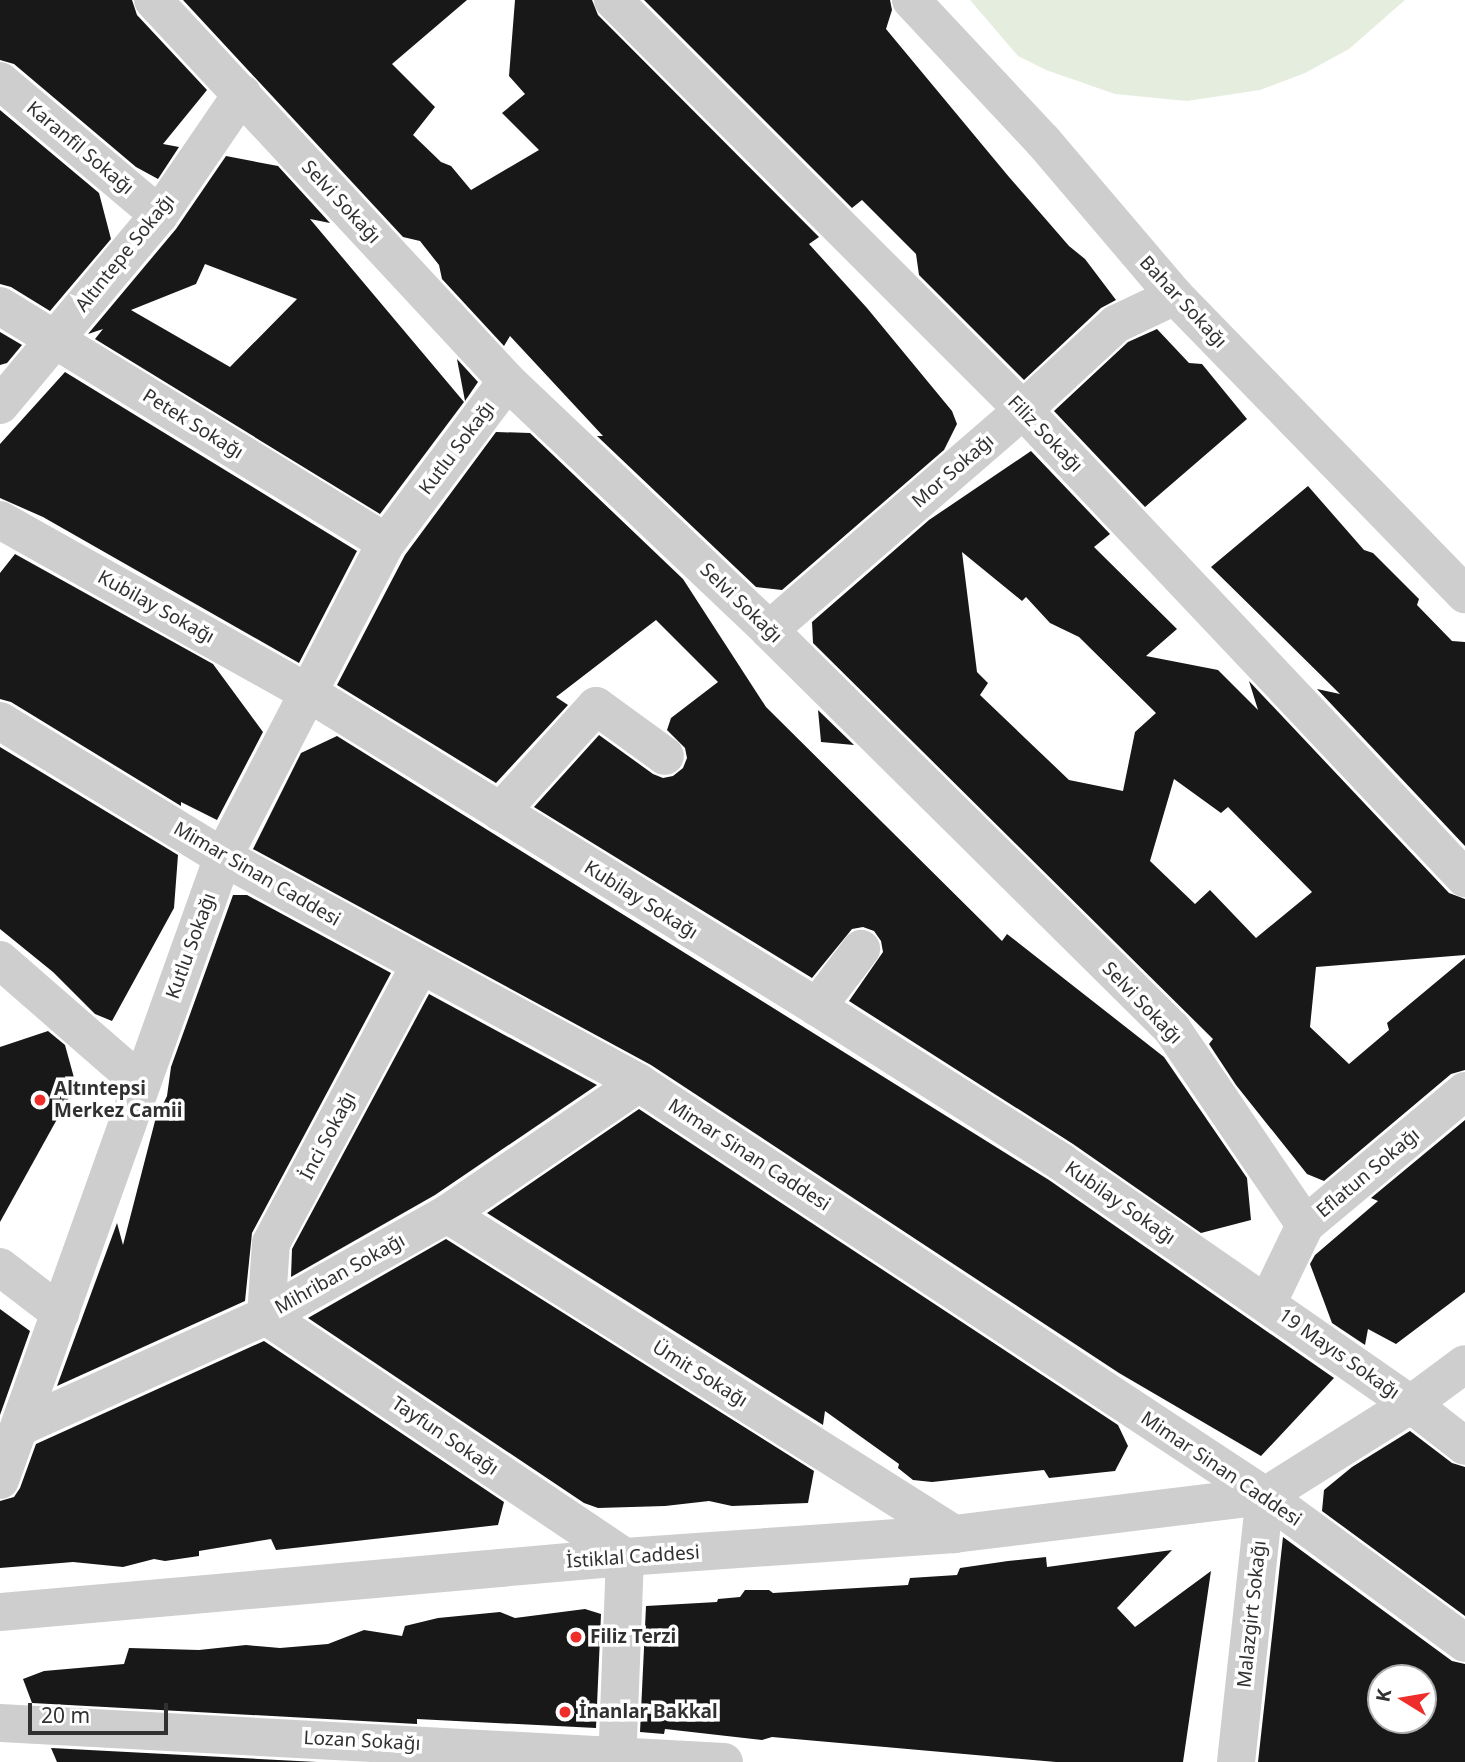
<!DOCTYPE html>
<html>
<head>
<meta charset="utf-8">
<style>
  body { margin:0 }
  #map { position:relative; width:1465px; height:1762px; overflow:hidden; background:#fff; font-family:"Noto Sans",sans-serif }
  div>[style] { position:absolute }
  .green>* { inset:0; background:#e5eede }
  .building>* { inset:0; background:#181818 }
  .minor>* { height:38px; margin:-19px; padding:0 19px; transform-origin:19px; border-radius:19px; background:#cecece }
  .dots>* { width:19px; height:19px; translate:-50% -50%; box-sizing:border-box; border:4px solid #fff; border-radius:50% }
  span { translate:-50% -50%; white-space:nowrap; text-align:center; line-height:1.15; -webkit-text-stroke:7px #fff; paint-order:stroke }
  .street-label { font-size:19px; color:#313131 }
  .poi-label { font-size:19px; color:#313131; font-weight:700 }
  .left { translate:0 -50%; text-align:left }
  .north { position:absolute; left:1367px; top:1664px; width:70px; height:70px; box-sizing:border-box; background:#fff; border:2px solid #adadad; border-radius:50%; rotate:281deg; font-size:19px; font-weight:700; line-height:28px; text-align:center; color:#313131 }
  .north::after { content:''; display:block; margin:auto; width:24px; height:32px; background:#ef2e2b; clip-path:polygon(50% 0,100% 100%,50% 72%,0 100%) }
  .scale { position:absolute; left:28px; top:1703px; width:140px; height:32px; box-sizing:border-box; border:4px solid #313131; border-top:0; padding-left:9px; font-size:21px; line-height:24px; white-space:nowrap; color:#313131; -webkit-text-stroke:5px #fff; paint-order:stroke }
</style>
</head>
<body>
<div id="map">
  <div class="green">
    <div style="clip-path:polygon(970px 0,1405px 0,1349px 49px,1305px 73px,1260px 90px,1187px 101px,1115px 94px,1046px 70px,1018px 56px)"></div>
  </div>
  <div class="building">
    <div style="clip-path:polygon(0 0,132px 0,137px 15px,207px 90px,163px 144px,179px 147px,158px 179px,136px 167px,14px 64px,0 60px)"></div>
    <div style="clip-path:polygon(183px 0,467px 0,392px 64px,435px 107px,413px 135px,441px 162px,451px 166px,471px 190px,539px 150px,502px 113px,525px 94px,509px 76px,515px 0,592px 0,598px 15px,819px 237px,809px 244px,867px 308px,952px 411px,957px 424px,944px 450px,782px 590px,756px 587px,597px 436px,603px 436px,510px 336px,504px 346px,442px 279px,439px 265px,420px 241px,403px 237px)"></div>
    <div style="clip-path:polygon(644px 0,890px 0,892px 10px,886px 29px,1009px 177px,1069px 246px,1085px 259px,1116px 300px,1101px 308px,1024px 380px,919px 275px,916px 254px,862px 200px,852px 208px)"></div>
    <div style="clip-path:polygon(0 110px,99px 193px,111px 239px,50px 311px,11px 287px,0 284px)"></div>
    <div style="clip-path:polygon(evenodd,226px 156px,278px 166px,330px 223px,310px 219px,464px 402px,380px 514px,95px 339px,103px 329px,88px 334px,176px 229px,226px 156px,205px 264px,297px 299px,230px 367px,131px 310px,196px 284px,205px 264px)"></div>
    <div style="clip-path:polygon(1157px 329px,1189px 363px,1202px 364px,1247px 419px,1145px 507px,1054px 411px,1128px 342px)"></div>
    <div style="clip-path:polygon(0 332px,22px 345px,7px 363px,0 365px)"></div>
    <div style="clip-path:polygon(457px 359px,478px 382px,465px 401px)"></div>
    <div style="clip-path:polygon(65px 372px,357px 551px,299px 663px,43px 517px,0 498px,0 444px)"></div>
    <div style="clip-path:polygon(496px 432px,530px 433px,683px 579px,766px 707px,1002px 941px,1007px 934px,1164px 1057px,1247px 1178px,1251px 1220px,1201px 1233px,1073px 1144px,849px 1001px,883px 952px,881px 941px,874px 931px,863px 927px,852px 929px,812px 978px,534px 807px,599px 735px,653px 774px,663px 778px,673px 776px,683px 768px,687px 758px,685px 748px,667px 730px,671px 718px,718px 682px,656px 620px,556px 697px,568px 705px,496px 783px,337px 685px,405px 555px)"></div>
    <div style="clip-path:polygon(evenodd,1031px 451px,1110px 534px,1094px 547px,1177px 629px,1146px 656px,1218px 670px,1258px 710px,1249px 681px,1449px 893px,1465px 899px,1465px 955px,1316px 967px,1310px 1027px,1349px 1064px,1389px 1030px,1387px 1023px,1465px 958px,1465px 1070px,1451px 1074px,1324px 1181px,1307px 1174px,1236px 1085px,1209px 1044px,1213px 1039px,813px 643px,812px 622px,929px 520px,1031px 451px,962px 552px,1022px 601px,1026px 597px,1050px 623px,1079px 637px,1156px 713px,1135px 732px,1123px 791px,1069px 780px,980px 695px,988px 683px,977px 672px,962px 552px,1031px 451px,1174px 779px,1221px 813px,1228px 807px,1312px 892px,1256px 938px,1210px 890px,1195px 904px,1150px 861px,1174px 779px)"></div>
    <div style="clip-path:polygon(1308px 486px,1364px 550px,1373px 553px,1419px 599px,1417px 605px,1452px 641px,1465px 642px,1465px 846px,1317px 689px,1340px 694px,1211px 567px)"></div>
    <div style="clip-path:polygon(15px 554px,213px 664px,263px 732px,217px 820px,181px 802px,181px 806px,11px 702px,0 699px,0 573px)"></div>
    <div style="clip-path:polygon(818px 710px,854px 745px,821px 742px)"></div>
    <div style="clip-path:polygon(337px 736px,1049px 1180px,1334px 1378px,1261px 1456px,1119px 1373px,651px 1065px,253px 849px,301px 753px)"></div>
    <div style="clip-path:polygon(0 747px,178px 855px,174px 908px,112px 1021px,95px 1014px,53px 972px,0 929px)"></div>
    <div style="clip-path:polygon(233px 895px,247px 895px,391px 973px,252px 1233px,245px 1301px,57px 1386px,117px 1223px,123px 1245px,155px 1121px,167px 1096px,171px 1067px)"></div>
    <div style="clip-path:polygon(429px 994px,597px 1085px,435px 1195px,291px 1277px,292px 1249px)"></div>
    <div style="clip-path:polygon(48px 1031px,65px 1045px,76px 1085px,0 1222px,0 1047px)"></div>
    <div style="clip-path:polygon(639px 1109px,1118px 1425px,1128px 1446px,1115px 1471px,1049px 1478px,1044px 1470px,932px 1482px,913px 1480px,898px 1468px,899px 1464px,825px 1411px,823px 1425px,487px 1213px)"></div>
    <div style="clip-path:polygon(1465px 1120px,1465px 1292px,1396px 1344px,1368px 1329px,1365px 1345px,1332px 1323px,1310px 1264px,1315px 1255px,1378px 1201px,1371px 1198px)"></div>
    <div style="clip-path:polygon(446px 1239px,814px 1471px,808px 1503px,732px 1506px,709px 1501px,665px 1506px,598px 1508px,584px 1503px,308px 1318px)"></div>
    <div style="clip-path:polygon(0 1309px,30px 1331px,0 1415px)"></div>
    <div style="clip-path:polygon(264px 1341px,504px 1502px,498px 1525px,276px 1550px,271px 1539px,199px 1551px,199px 1556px,165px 1561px,154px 1559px,123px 1567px,73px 1562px,0 1568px,0 1501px,14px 1497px,20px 1488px,36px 1444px)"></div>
    <div style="clip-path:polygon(1410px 1431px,1452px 1463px,1465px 1467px,1465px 1616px,1322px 1511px,1324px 1490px,1352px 1467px)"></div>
    <div style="clip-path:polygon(evenodd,1283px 1537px,1452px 1661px,1465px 1664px,1465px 1762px,1258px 1762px,1283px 1537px,1381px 1678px,1423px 1678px,1423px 1720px,1381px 1720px,1381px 1678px)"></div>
    <div style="clip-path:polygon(1172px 1550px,1117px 1608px,1135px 1627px,1211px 1571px,1183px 1762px,1056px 1762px,772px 1737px,762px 1740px,665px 1729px,664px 1734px,640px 1732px,646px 1606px,717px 1602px,718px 1599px,740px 1597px,745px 1590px,769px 1590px,773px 1593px,908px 1585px,910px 1578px,957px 1575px,960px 1568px,1008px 1561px,1046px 1557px,1047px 1567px)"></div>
    <div style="clip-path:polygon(585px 1609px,601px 1614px,596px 1728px,417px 1719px,417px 1724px,32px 1703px,23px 1679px,44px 1671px,124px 1664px,129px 1648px,199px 1650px,246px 1645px,280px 1648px,328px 1644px,364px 1630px,402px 1636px,405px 1626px,438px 1618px,500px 1612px,515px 1618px)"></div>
    <div style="clip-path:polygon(51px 1748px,317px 1762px,57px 1762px)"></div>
  </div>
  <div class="minor">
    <div style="left:153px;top:0;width:520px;rotate:47.1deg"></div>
    <div style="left:507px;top:381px;width:361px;rotate:43.5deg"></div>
    <div style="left:769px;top:630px;width:567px;rotate:44.71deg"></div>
    <div style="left:1172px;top:1029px;width:237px;rotate:55.8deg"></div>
    <div style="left:613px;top:0;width:580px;rotate:45deg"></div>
    <div style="left:1023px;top:410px;width:644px;rotate:46.64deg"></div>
    <div style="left:911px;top:0;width:193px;rotate:46.9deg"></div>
    <div style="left:1043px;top:141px;width:204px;rotate:49.6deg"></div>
    <div style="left:1175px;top:296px;width:416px;rotate:45.8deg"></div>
    <div style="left:0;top:81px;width:208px;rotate:40.1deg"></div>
    <div style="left:0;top:306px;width:453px;rotate:31.5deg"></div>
    <div style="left:0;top:405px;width:248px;rotate:-50.1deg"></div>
    <div style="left:159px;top:215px;width:147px;rotate:-55.6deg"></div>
    <div style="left:0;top:520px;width:352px;rotate:29.3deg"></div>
    <div style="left:307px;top:692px;width:599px;rotate:31.7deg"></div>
    <div style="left:817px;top:1007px;width:289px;rotate:32.4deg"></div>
    <div style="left:1061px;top:1162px;width:426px;rotate:34.7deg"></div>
    <div style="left:1411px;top:1404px;width:68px;rotate:37.9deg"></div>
    <div style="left:769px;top:630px;width:336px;rotate:-40.9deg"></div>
    <div style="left:1023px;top:410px;width:127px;rotate:-42.8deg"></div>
    <div style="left:1116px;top:324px;width:65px;rotate:-25.4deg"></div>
    <div style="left:0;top:721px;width:261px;rotate:31.4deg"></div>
    <div style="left:223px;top:857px;width:473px;rotate:28.5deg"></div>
    <div style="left:639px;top:1083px;width:750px;rotate:33.41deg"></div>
    <div style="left:1265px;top:1496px;width:248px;rotate:36.3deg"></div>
    <div style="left:500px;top:812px;width:143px;rotate:-47.8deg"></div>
    <div style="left:596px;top:706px;width:85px;rotate:35.9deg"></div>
    <div style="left:0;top:960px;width:187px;rotate:41.1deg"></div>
    <div style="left:817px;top:1007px;width:73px;rotate:-52.8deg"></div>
    <div style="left:447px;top:1214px;width:600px;rotate:32.26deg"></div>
    <div style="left:0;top:1267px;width:76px;rotate:37.5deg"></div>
    <div style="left:1267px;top:1304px;width:88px;rotate:-64.3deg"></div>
    <div style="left:1305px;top:1225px;width:209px;rotate:-39.9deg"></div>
    <div style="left:266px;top:1316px;width:432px;rotate:33.9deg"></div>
    <div style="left:625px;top:1557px;width:205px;rotate:92.2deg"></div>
    <div style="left:266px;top:1316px;width:73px;rotate:-86.1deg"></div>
    <div style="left:271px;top:1243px;width:315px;rotate:-61.8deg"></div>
    <div style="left:20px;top:1427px;width:270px;rotate:-24.3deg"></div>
    <div style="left:266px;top:1316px;width:208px;rotate:-29.4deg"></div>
    <div style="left:447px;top:1214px;width:232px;rotate:-34.3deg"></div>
    <div style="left:0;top:1480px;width:662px;rotate:-70.31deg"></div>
    <div style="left:223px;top:857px;width:354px;rotate:-62.6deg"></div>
    <div style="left:386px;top:543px;width:202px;rotate:-53.2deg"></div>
    <div style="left:0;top:1612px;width:627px;rotate:-5.03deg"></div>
    <div style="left:625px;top:1557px;width:330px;rotate:-4deg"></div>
    <div style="left:954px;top:1534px;width:313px;rotate:-7deg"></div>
    <div style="left:1265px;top:1496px;width:173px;rotate:-32.2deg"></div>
    <div style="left:1411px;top:1404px;width:67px;rotate:-36.5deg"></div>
    <div style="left:0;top:1723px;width:725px;rotate:3.08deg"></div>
    <div style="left:1236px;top:1762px;width:268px;rotate:-83.8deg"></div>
  </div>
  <div class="dots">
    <div style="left:40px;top:1100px;background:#ef2e2b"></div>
    <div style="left:576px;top:1637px;background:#ef2e2b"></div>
    <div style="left:565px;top:1712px;background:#ef2e2b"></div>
  </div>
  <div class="street-label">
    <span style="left:80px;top:148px;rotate:40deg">Karanfil Sokağı</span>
    <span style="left:341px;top:202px;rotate:47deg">Selvi Sokağı</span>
    <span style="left:125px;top:253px;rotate:-51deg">Altıntepe Sokağı</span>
    <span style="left:1183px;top:302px;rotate:47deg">Bahar Sokağı</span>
    <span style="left:193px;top:424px;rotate:32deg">Petek Sokağı</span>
    <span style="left:1045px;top:434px;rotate:46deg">Filiz Sokağı</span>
    <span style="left:457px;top:448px;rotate:-53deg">Kutlu Sokağı</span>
    <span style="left:953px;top:471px;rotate:-41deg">Mor Sokağı</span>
    <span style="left:741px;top:603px;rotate:44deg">Selvi Sokağı</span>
    <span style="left:156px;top:607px;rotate:29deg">Kubilay Sokağı</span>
    <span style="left:257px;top:874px;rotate:30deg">Mimar Sinan Caddesi</span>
    <span style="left:641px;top:900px;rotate:32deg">Kubilay Sokağı</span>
    <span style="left:191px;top:946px;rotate:-70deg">Kutlu Sokağı</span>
    <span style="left:1142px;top:1003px;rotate:46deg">Selvi Sokağı</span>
    <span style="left:328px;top:1136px;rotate:-62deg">İnci Sokağı</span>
    <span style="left:749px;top:1155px;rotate:33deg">Mimar Sinan Caddesi</span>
    <span style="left:1368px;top:1173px;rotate:-40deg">Eflatun Sokağı</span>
    <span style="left:1120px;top:1203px;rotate:35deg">Kubilay Sokağı</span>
    <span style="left:340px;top:1274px;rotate:-29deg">Mihriban Sokağı</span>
    <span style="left:1339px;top:1354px;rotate:35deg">19 Mayıs Sokağı</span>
    <span style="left:700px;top:1374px;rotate:32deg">Ümit Sokağı</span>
    <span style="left:445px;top:1436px;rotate:34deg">Tayfun Sokağı</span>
    <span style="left:1221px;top:1469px;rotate:34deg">Mimar Sinan Caddesi</span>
    <span style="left:633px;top:1557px;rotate:-4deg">İstiklal Caddesi</span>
    <span style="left:1252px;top:1614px;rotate:-84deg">Malazgirt Sokağı</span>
    <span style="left:362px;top:1741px;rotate:3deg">Lozan Sokağı</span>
  </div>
  <div class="poi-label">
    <span class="left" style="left:54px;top:1100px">Altıntepsi<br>Merkez Camii</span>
    <span class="left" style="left:590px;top:1637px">Filiz Terzi</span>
    <span class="left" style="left:579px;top:1712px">İnanlar Bakkal</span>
  </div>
  <div class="north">K</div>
  <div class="scale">20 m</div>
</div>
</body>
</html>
